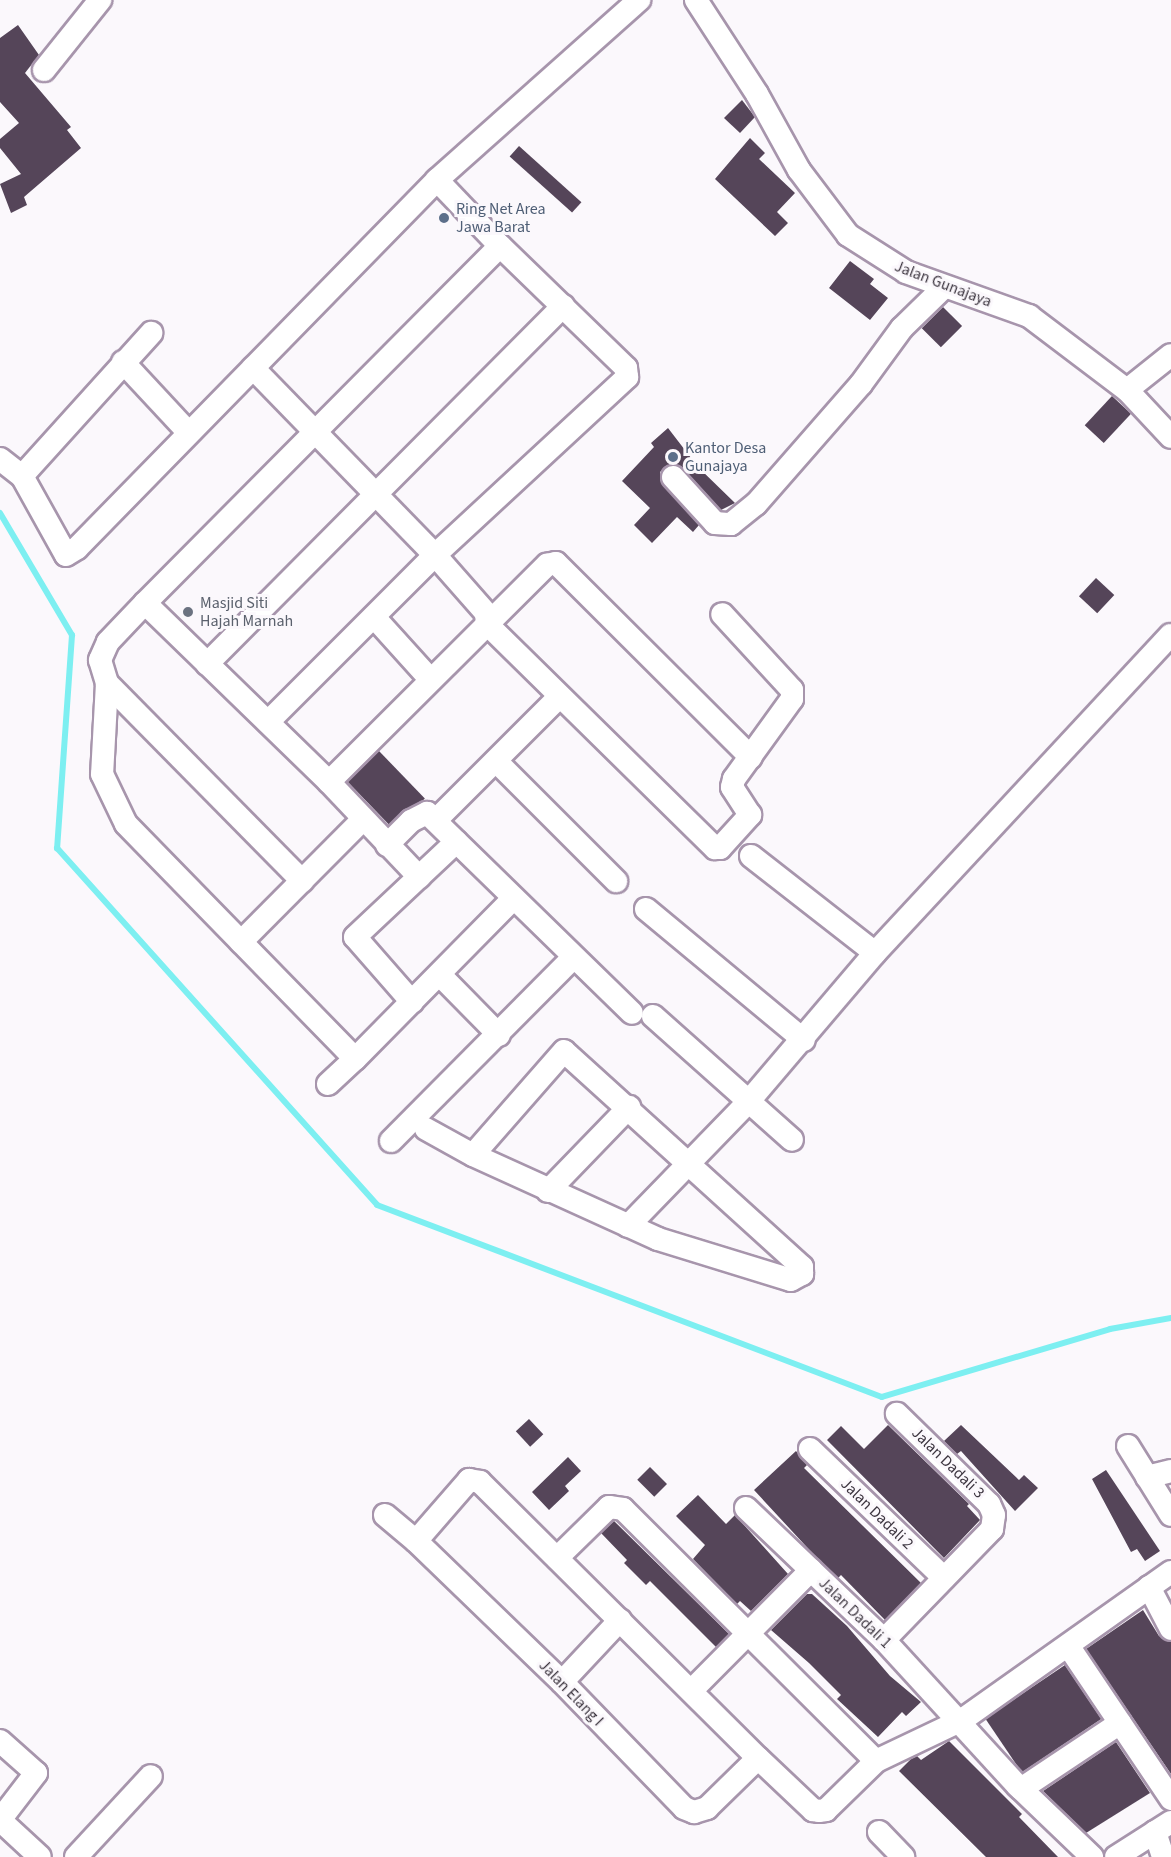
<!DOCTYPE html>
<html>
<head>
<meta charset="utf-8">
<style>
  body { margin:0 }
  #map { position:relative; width:1171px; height:1857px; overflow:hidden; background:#fbf8fc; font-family:"Source Sans 3",sans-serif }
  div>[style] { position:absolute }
  .stream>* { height:6px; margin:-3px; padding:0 3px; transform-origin:3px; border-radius:3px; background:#7deff1 }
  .building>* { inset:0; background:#554559; transform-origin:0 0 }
  .roads { filter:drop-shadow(2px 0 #a795ac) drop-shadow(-2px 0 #a795ac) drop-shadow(0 2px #a795ac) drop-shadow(0 -2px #a795ac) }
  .minor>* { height:22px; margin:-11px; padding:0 11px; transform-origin:11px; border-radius:11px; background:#fff }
  .dots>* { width:16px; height:16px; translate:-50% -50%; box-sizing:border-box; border:3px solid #fbf8fc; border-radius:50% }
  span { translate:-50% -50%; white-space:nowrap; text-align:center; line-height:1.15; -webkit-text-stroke:6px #fbf8fc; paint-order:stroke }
  .service-label { font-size:16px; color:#4e5e75 }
  .left { translate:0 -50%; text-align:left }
  .street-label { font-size:16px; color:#3d3640 }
  .worship-label { font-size:16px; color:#5b616d }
</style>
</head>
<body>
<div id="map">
  <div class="stream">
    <div style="left:0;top:513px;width:142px;rotate:59.5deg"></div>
    <div style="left:72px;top:635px;width:214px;rotate:94deg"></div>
    <div style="left:57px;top:848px;width:479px;rotate:48.1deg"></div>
    <div style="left:377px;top:1205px;width:540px;rotate:20.82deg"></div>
    <div style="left:882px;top:1397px;width:238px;rotate:-16.6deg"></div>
    <div style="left:1110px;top:1329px;width:62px;rotate:-10.2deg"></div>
  </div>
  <div class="building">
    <div style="clip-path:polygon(18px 25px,39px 55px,25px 73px,71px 127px,67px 130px,81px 148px,24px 197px,27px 205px,11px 213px,0 184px,21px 174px,0 148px,0 139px,19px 123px,0 102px,0 38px)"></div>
    <div style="clip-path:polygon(742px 100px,755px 117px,740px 133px,724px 118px)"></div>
    <div style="clip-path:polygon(750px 138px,765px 153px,759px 159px,795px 193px,777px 212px,788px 223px,775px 236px,715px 179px)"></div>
    <div style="left:519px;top:146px;width:84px;height:14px;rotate:42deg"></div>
    <div style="clip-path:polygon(850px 261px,874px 279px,870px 284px,888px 298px,870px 320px,829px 288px)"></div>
    <div style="left:943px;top:307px;width:27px;height:30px;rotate:45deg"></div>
    <div style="left:1112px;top:396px;width:26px;height:40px;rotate:43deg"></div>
    <div style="clip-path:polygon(668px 428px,698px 467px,735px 503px,721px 510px,683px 468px,670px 464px,660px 472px,660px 480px,699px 525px,693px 532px,677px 517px,652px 543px,634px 525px,650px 508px,622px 481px,654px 447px,651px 443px)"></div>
    <div style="left:1096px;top:578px;width:25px;height:25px;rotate:43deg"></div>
    <div style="left:379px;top:751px;width:66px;height:44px;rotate:46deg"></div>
    <div style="left:529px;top:1419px;width:21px;height:18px;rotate:47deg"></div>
    <div style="clip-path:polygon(888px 1425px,969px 1504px,967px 1506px,980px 1520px,944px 1558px,827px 1440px,841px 1426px,864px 1449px)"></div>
    <div style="clip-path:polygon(961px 1425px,1019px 1480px,1024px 1475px,1038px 1488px,1015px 1511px,961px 1451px,957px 1454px,944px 1441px)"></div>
    <div style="clip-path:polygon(796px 1451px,807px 1465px,804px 1468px,921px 1583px,885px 1620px,841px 1575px,838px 1578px,815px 1556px,754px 1490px)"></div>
    <div style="clip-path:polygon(568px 1457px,581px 1471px,565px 1486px,569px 1491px,549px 1510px,532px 1492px)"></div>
    <div style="left:650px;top:1467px;width:24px;height:18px;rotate:45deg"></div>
    <div style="clip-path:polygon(1106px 1470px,1160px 1551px,1145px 1561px,1137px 1549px,1131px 1552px,1092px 1479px)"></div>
    <div style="clip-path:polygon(698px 1495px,726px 1524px,735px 1515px,788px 1574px,751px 1611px,740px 1601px,737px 1604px,693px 1559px,705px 1545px,676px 1516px)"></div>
    <div style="clip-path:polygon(614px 1521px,729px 1634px,716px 1647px,650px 1581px,646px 1585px,624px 1563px,627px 1560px,601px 1533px)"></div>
    <div style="clip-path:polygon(807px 1594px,812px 1594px,847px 1626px,890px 1676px,921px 1702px,906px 1716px,902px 1712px,878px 1737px,837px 1699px,841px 1695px,809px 1663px,771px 1630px)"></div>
    <div style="clip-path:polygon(1143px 1610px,1159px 1636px,1171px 1642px,1171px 1774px,1086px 1649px)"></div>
    <div style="left:1065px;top:1665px;width:65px;height:96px;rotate:56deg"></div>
    <div style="clip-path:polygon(949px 1741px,1022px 1814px,1019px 1817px,1058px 1857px,986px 1857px,899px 1771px,911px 1759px,917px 1756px,921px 1760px)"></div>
    <div style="clip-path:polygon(1116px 1742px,1150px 1793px,1086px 1833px,1043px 1791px)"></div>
  </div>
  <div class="roads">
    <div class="minor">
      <div style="left:696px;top:0;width:112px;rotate:57deg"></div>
      <div style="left:757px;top:94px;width:87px;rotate:61.1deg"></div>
      <div style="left:799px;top:170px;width:81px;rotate:53deg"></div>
      <div style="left:848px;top:235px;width:69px;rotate:32.5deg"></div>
      <div style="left:906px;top:272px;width:131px;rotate:19.7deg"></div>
      <div style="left:1029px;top:316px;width:123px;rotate:37.1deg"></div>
      <div style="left:1127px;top:390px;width:64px;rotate:46.9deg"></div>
      <div style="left:44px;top:70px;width:90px;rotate:-51.3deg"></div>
      <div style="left:437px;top:180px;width:91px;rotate:46.3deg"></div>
      <div style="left:123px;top:362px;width:96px;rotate:47.1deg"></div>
      <div style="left:253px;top:368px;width:261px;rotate:45.8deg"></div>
      <div style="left:435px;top:555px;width:77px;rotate:48.7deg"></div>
      <div style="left:486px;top:613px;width:11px;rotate:85deg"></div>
      <div style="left:487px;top:624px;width:320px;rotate:44.5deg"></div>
      <div style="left:715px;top:848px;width:5px"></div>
      <div style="left:720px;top:848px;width:45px;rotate:-47.7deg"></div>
      <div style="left:750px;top:815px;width:33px;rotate:-123deg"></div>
      <div style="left:732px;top:787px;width:8px;rotate:-76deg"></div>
      <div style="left:734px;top:779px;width:99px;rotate:-54.1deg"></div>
      <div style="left:792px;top:699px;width:9px;rotate:-90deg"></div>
      <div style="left:792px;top:690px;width:103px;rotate:-132.6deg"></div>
      <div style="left:1127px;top:390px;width:56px;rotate:-38.5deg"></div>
      <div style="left:0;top:459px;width:28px;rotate:38deg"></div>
      <div style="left:22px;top:476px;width:90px;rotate:60.9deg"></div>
      <div style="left:66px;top:555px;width:13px;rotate:-32deg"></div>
      <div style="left:77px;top:548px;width:515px;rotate:-45.63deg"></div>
      <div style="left:437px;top:180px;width:271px;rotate:-41.7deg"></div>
      <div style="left:22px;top:476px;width:193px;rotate:-47.9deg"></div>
      <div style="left:673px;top:477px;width:62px;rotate:47.6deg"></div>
      <div style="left:715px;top:523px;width:16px;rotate:4deg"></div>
      <div style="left:731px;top:524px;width:32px;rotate:-39deg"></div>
      <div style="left:756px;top:504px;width:159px;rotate:-48.8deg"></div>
      <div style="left:861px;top:384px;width:69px;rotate:-53.8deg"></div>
      <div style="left:902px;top:328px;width:59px;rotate:-44.3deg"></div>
      <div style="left:145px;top:603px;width:257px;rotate:44.2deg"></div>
      <div style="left:329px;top:782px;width:131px;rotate:46.5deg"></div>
      <div style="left:374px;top:617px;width:84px;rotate:47.9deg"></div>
      <div style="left:207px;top:664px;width:505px;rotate:-45.16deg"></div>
      <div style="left:107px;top:683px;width:91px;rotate:93.1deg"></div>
      <div style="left:102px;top:774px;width:55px;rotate:64.4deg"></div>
      <div style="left:126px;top:824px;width:328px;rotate:45.7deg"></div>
      <div style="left:355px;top:1059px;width:223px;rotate:-45.4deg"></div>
      <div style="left:268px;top:722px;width:236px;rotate:-45deg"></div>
      <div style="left:435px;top:555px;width:262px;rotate:-42.8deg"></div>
      <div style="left:627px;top:377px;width:9px;rotate:-96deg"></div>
      <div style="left:626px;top:368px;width:175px;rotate:-135.9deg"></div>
      <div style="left:500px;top:246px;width:503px;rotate:134.84deg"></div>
      <div style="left:145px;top:603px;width:54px;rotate:133.5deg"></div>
      <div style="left:108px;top:642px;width:20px;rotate:114deg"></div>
      <div style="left:100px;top:660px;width:24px;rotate:73deg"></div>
      <div style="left:107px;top:683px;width:278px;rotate:45.4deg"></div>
      <div style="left:496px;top:761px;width:170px;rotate:45deg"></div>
      <div style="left:329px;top:782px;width:308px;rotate:-44.9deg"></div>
      <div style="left:547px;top:565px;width:9px;rotate:-13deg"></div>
      <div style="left:556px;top:563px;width:275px;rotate:44.9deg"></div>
      <div style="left:436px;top:820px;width:174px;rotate:-45deg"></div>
      <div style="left:387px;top:845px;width:34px;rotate:-45deg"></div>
      <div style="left:411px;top:821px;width:18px;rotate:-27deg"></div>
      <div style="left:427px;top:813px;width:286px;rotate:44.3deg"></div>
      <div style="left:751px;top:856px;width:157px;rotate:38deg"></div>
      <div style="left:646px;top:909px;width:205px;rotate:39.7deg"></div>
      <div style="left:241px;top:942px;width:172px;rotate:-45.2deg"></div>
      <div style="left:440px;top:975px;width:84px;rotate:45.5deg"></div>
      <div style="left:412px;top:1002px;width:86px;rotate:-131.2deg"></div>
      <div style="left:355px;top:937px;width:139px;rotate:-43.2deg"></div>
      <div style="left:653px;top:1016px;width:186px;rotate:41.7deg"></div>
      <div style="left:328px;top:1084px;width:37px;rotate:-43deg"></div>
      <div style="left:426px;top:1129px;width:54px;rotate:29deg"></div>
      <div style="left:473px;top:1155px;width:203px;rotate:24.4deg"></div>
      <div style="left:658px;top:1239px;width:139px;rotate:17.1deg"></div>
      <div style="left:791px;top:1280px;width:13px;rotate:-29deg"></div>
      <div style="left:802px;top:1274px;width:7px;rotate:-90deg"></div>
      <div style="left:802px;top:1267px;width:321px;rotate:-137.8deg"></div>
      <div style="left:564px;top:1051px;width:138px;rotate:131.2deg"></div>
      <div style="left:391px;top:1141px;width:258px;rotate:-45.2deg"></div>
      <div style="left:548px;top:1191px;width:117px;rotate:-46deg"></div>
      <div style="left:628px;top:1226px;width:174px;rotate:-45.9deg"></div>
      <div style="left:749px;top:1101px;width:194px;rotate:-49.6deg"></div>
      <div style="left:875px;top:953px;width:434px;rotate:-47.1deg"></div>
      <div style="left:1128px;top:1446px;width:81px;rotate:58.1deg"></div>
      <div style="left:810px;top:1449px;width:186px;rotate:43.9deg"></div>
      <div style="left:1147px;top:1477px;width:25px;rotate:-14deg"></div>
      <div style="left:746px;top:1508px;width:191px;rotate:43.7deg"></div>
      <div style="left:884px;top:1640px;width:197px;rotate:47.5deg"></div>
      <div style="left:1017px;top:1785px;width:104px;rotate:43.8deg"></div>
      <div style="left:385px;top:1515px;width:40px;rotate:40deg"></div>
      <div style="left:416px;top:1541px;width:203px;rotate:44deg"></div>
      <div style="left:562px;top:1682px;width:175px;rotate:45.9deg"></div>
      <div style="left:684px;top:1808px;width:11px;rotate:22deg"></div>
      <div style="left:694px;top:1812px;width:14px;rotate:-17deg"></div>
      <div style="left:707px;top:1808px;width:71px;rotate:-44.4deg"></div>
      <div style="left:416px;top:1541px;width:81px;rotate:-49deg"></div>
      <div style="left:469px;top:1480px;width:11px;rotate:10deg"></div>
      <div style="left:480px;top:1482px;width:392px;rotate:44.8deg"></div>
      <div style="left:758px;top:1758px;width:76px;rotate:43.4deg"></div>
      <div style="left:813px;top:1810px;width:6px;rotate:9deg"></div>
      <div style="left:819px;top:1811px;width:7px;rotate:-8deg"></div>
      <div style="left:826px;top:1810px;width:70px;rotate:-44.4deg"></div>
      <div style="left:876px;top:1761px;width:95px;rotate:-25.5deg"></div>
      <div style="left:962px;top:1720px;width:256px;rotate:-35.3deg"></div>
      <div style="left:557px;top:1558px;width:73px;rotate:-44.4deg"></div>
      <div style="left:609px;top:1507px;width:14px;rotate:8deg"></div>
      <div style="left:623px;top:1509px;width:357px;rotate:44.9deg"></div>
      <div style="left:1149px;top:1587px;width:47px;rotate:62.4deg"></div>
      <div style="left:884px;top:1640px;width:155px;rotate:-45.8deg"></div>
      <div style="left:992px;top:1529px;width:14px;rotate:-82deg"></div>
      <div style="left:994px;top:1515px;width:12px;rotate:-114deg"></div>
      <div style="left:989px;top:1504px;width:129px;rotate:-135.6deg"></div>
      <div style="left:1069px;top:1647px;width:183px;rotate:56.1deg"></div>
      <div style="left:562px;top:1682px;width:85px;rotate:-46.9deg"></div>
      <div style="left:692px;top:1690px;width:169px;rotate:-45.2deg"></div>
      <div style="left:0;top:1741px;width:48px;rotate:41.6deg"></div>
      <div style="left:36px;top:1773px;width:59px;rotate:127.5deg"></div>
      <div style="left:0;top:1820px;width:54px;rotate:42.8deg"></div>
      <div style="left:1021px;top:1789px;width:119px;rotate:-33.7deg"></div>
      <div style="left:879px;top:1832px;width:35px;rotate:46deg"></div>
      <div style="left:1155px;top:1832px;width:26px;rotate:72deg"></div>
      <div style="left:76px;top:1857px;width:110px;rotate:-47.2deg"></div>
      <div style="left:1116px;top:1857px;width:65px;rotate:-32.5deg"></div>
    </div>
  </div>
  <div class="dots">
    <div style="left:444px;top:218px;background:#5c6f8a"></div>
    <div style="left:673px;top:457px;background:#5c6f8a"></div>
    <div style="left:188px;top:612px;background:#6b7280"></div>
  </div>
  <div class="service-label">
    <span class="left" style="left:456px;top:218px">Ring Net Area<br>Jawa Barat</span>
    <span class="left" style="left:685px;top:457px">Kantor Desa<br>Gunajaya</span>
  </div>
  <div class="street-label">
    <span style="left:943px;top:284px;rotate:21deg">Jalan Gunajaya</span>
    <span style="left:948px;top:1463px;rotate:44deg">Jalan Dadali 3</span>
    <span style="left:877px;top:1514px;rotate:44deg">Jalan Dadali 2</span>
    <span style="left:855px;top:1613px;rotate:44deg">Jalan Dadali 1</span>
    <span style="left:571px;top:1693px;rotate:46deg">Jalan Elang I</span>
  </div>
  <div class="worship-label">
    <span class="left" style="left:200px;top:612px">Masjid Siti<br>Hajah Marnah</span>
  </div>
</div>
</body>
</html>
